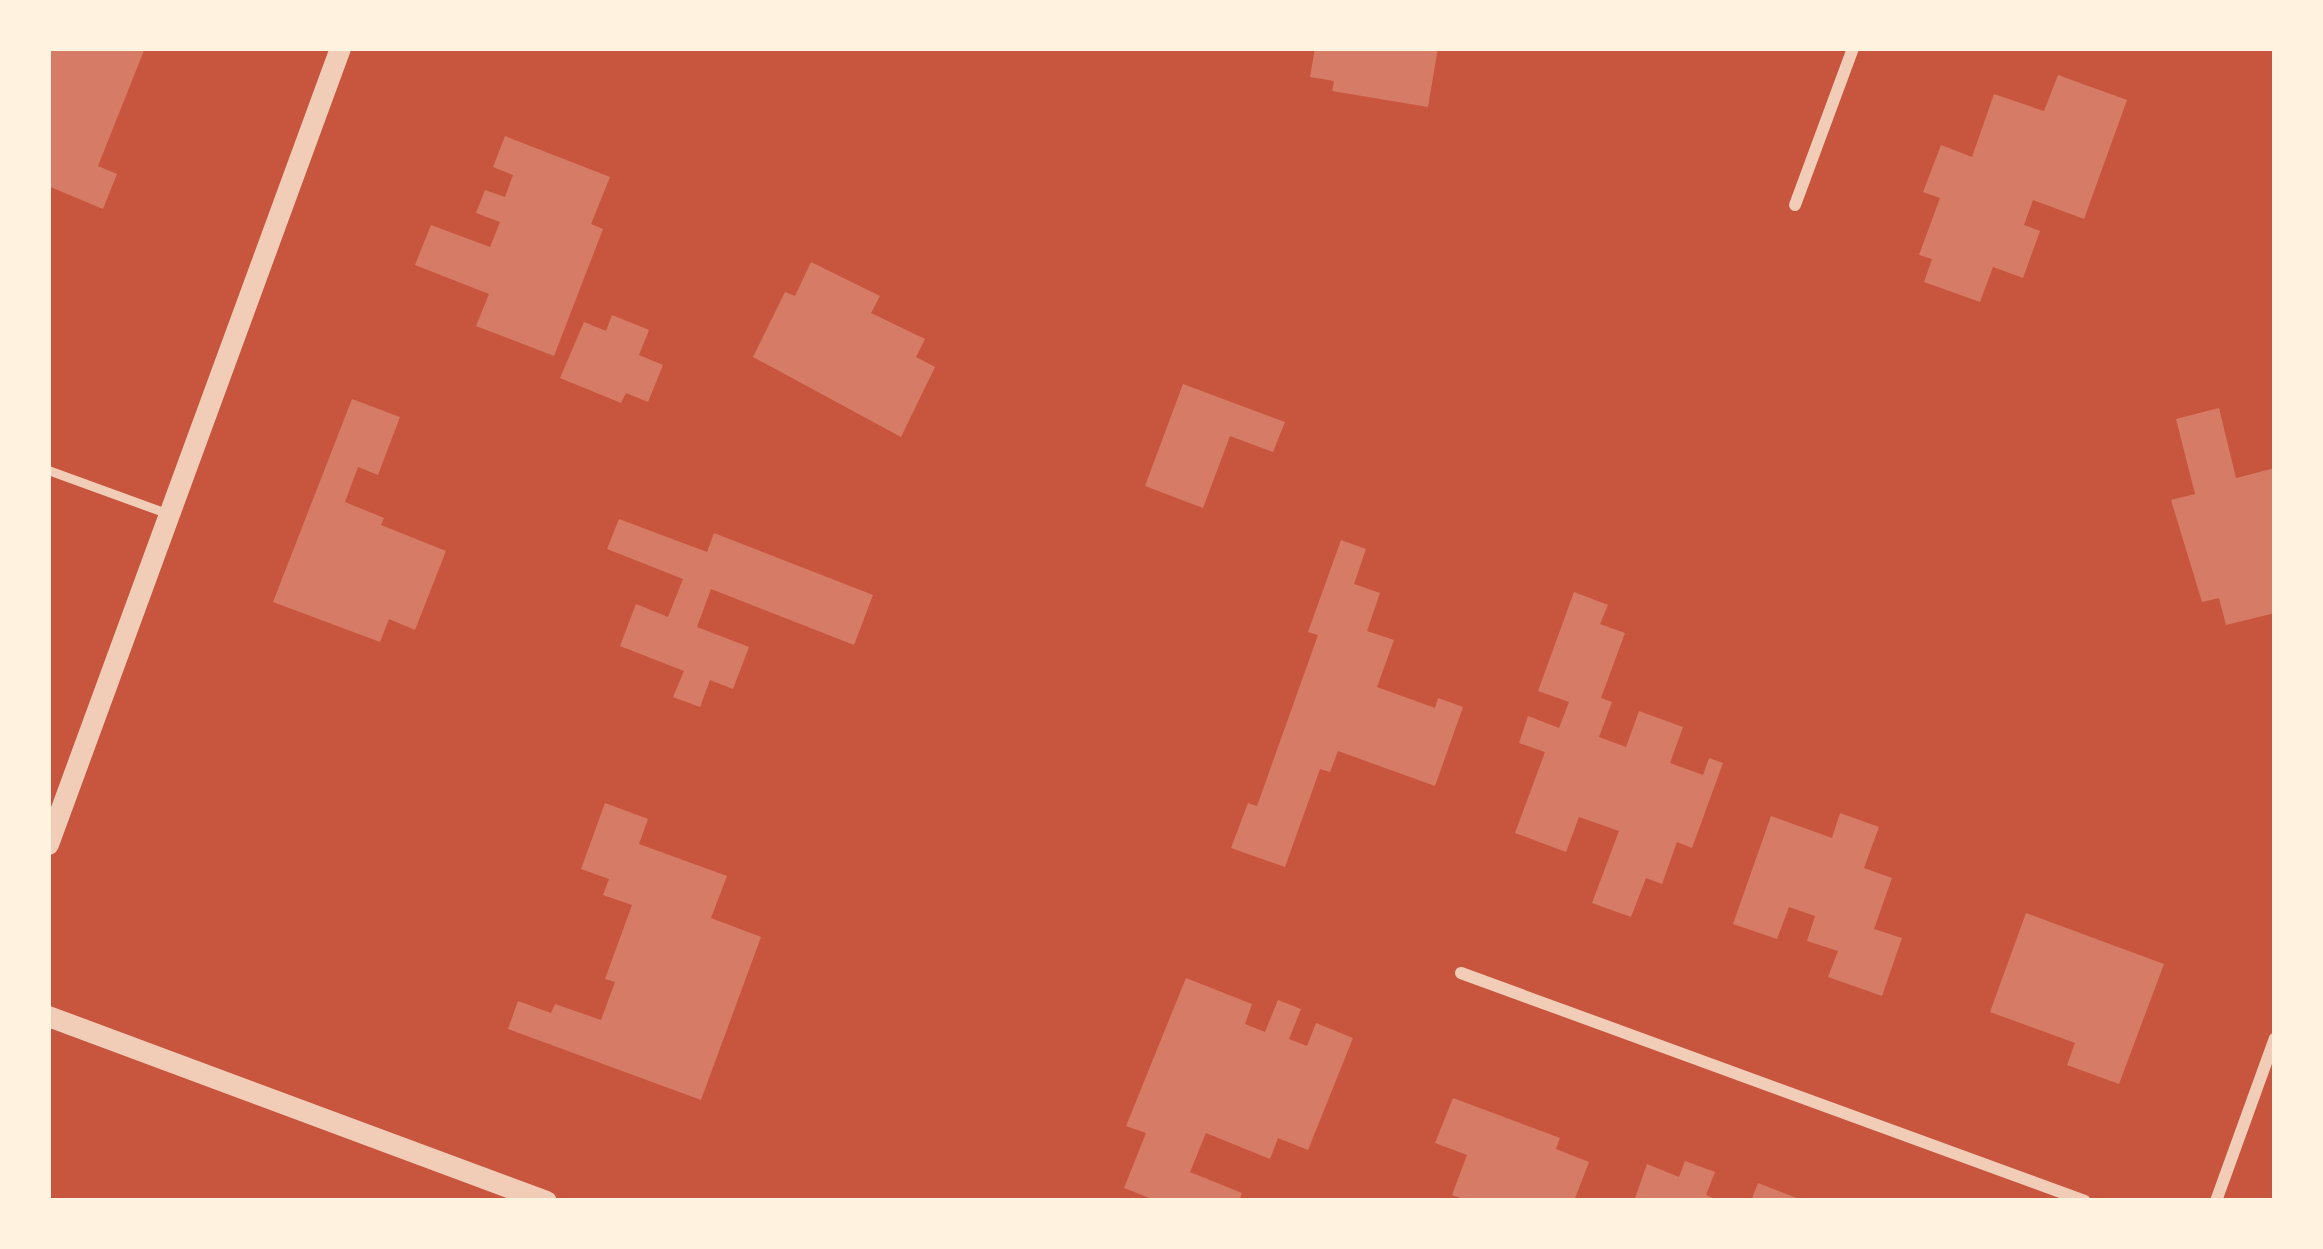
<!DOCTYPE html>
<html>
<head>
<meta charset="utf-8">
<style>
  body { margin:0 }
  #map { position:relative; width:2323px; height:1249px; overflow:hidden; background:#c8553d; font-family:Inter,sans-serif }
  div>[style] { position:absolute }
  .building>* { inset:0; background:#d67c66 }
  .service>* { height:9px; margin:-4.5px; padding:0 4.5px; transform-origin:4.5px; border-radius:4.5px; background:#f1ccb7 }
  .minor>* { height:12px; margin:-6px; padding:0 6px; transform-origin:6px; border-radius:6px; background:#f1ccb7 }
  .tertiary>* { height:21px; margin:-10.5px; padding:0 10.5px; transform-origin:10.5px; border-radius:10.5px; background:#f1ccb7 }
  span { translate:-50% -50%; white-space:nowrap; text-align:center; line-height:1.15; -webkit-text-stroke:12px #fff3e0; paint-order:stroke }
  .frame { position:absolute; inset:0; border:51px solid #fff3e0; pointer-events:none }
</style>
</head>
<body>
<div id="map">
  <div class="building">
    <div style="clip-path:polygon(48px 48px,145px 48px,98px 166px,117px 174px,103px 209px,48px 186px)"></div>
    <div style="clip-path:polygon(1315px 48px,1438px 48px,1428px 107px,1332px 91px,1334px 81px,1310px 77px)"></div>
    <div style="clip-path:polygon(2058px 75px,2127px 100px,2084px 219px,2033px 200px,2024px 225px,2040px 231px,2023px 278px,1993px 267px,1980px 302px,1924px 282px,1932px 259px,1919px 255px,1940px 198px,1923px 192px,1941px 145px,1972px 157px,1994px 94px,2044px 111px)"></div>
    <div style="clip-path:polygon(505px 136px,610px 177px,591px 224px,603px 229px,554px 356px,476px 326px,489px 294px,415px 265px,431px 225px,490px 247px,500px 222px,476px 213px,485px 190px,505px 197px,513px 175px,493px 167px)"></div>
    <div style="clip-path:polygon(811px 262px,880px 296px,871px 313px,925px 339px,916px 357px,935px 367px,901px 437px,753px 357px,785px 292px,795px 296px)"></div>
    <div style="clip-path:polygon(612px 315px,649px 330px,639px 355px,663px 365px,648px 402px,626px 393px,621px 403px,560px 378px,584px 322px,606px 331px)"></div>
    <div style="clip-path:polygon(1183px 384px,1285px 422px,1273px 452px,1230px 436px,1203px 508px,1145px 486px)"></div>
    <div style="clip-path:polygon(352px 399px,400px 417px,378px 475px,358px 467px,345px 502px,384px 518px,381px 525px,446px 551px,415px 630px,389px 619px,380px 642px,273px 602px)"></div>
    <div style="clip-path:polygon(2219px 408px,2236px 478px,2275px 468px,2275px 613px,2226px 625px,2219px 598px,2202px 602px,2171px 500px,2195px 494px,2176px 419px)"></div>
    <div style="clip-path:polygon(619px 519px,707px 552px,714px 533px,873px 595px,854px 645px,711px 589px,697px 627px,749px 647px,733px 689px,710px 680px,700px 707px,673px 697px,684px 671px,620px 646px,636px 604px,668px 617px,683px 579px,607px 549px)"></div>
    <div style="clip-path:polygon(1341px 540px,1366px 549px,1354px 584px,1380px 593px,1367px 631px,1394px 640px,1377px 687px,1435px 708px,1438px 698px,1463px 707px,1435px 786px,1338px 751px,1330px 772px,1320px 769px,1285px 867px,1231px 848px,1248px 803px,1257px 806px,1318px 635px,1308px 632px)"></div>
    <div style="clip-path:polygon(1574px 592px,1608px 605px,1600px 624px,1625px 633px,1601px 698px,1612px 702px,1599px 737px,1626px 747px,1639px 711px,1683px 727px,1670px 763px,1703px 775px,1709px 758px,1723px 763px,1692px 848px,1677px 842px,1662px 884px,1646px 878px,1631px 917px,1592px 903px,1619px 831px,1579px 817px,1566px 852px,1515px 833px,1545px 752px,1519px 743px,1528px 716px,1559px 728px,1569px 702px,1538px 691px)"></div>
    <div style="clip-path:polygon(605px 803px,648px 819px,639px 844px,727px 876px,711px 918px,761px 937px,701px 1100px,508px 1029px,518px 1001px,551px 1013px,555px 1004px,601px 1020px,615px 982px,605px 979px,632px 905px,603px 895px,609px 879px,581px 869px)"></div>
    <div style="clip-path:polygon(1840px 813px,1879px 827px,1864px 868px,1892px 878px,1874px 929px,1902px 938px,1882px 996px,1828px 977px,1838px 951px,1807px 941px,1815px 916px,1789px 907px,1777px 939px,1733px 924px,1771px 816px,1832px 838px)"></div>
    <div style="clip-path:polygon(2026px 913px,2164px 964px,2119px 1084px,2067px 1065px,2075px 1043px,1990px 1012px)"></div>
    <div style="clip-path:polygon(1186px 978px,1252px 1004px,1245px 1024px,1265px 1032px,1278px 1000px,1301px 1009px,1289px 1039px,1307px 1046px,1316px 1023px,1353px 1038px,1308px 1150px,1278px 1138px,1270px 1159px,1206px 1133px,1190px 1172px,1242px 1193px,1239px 1201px,1157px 1201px,1124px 1188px,1146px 1133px,1126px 1126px)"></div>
    <div style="clip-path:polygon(1453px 1098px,1560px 1138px,1556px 1149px,1589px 1162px,1574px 1201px,1469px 1201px,1452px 1195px,1467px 1155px,1435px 1143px)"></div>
    <div style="clip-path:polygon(1685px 1161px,1715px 1172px,1706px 1195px,1720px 1201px,1634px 1201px,1647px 1164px,1679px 1177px)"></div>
    <div style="clip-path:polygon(1758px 1183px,1804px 1201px,1751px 1201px)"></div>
  </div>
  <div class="service">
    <div style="left:48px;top:470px;width:129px;rotate:20deg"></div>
  </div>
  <div class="minor">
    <div style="left:1795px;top:205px;width:167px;rotate:-69.7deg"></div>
    <div style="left:1461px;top:973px;width:664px;rotate:20.07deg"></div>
    <div style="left:2216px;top:1201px;width:173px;rotate:-70.1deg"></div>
  </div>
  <div class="tertiary">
    <div style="left:48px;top:844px;width:848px;rotate:-69.86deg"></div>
    <div style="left:48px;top:1016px;width:531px;rotate:20.38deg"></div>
  </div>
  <div class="frame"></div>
</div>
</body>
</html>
